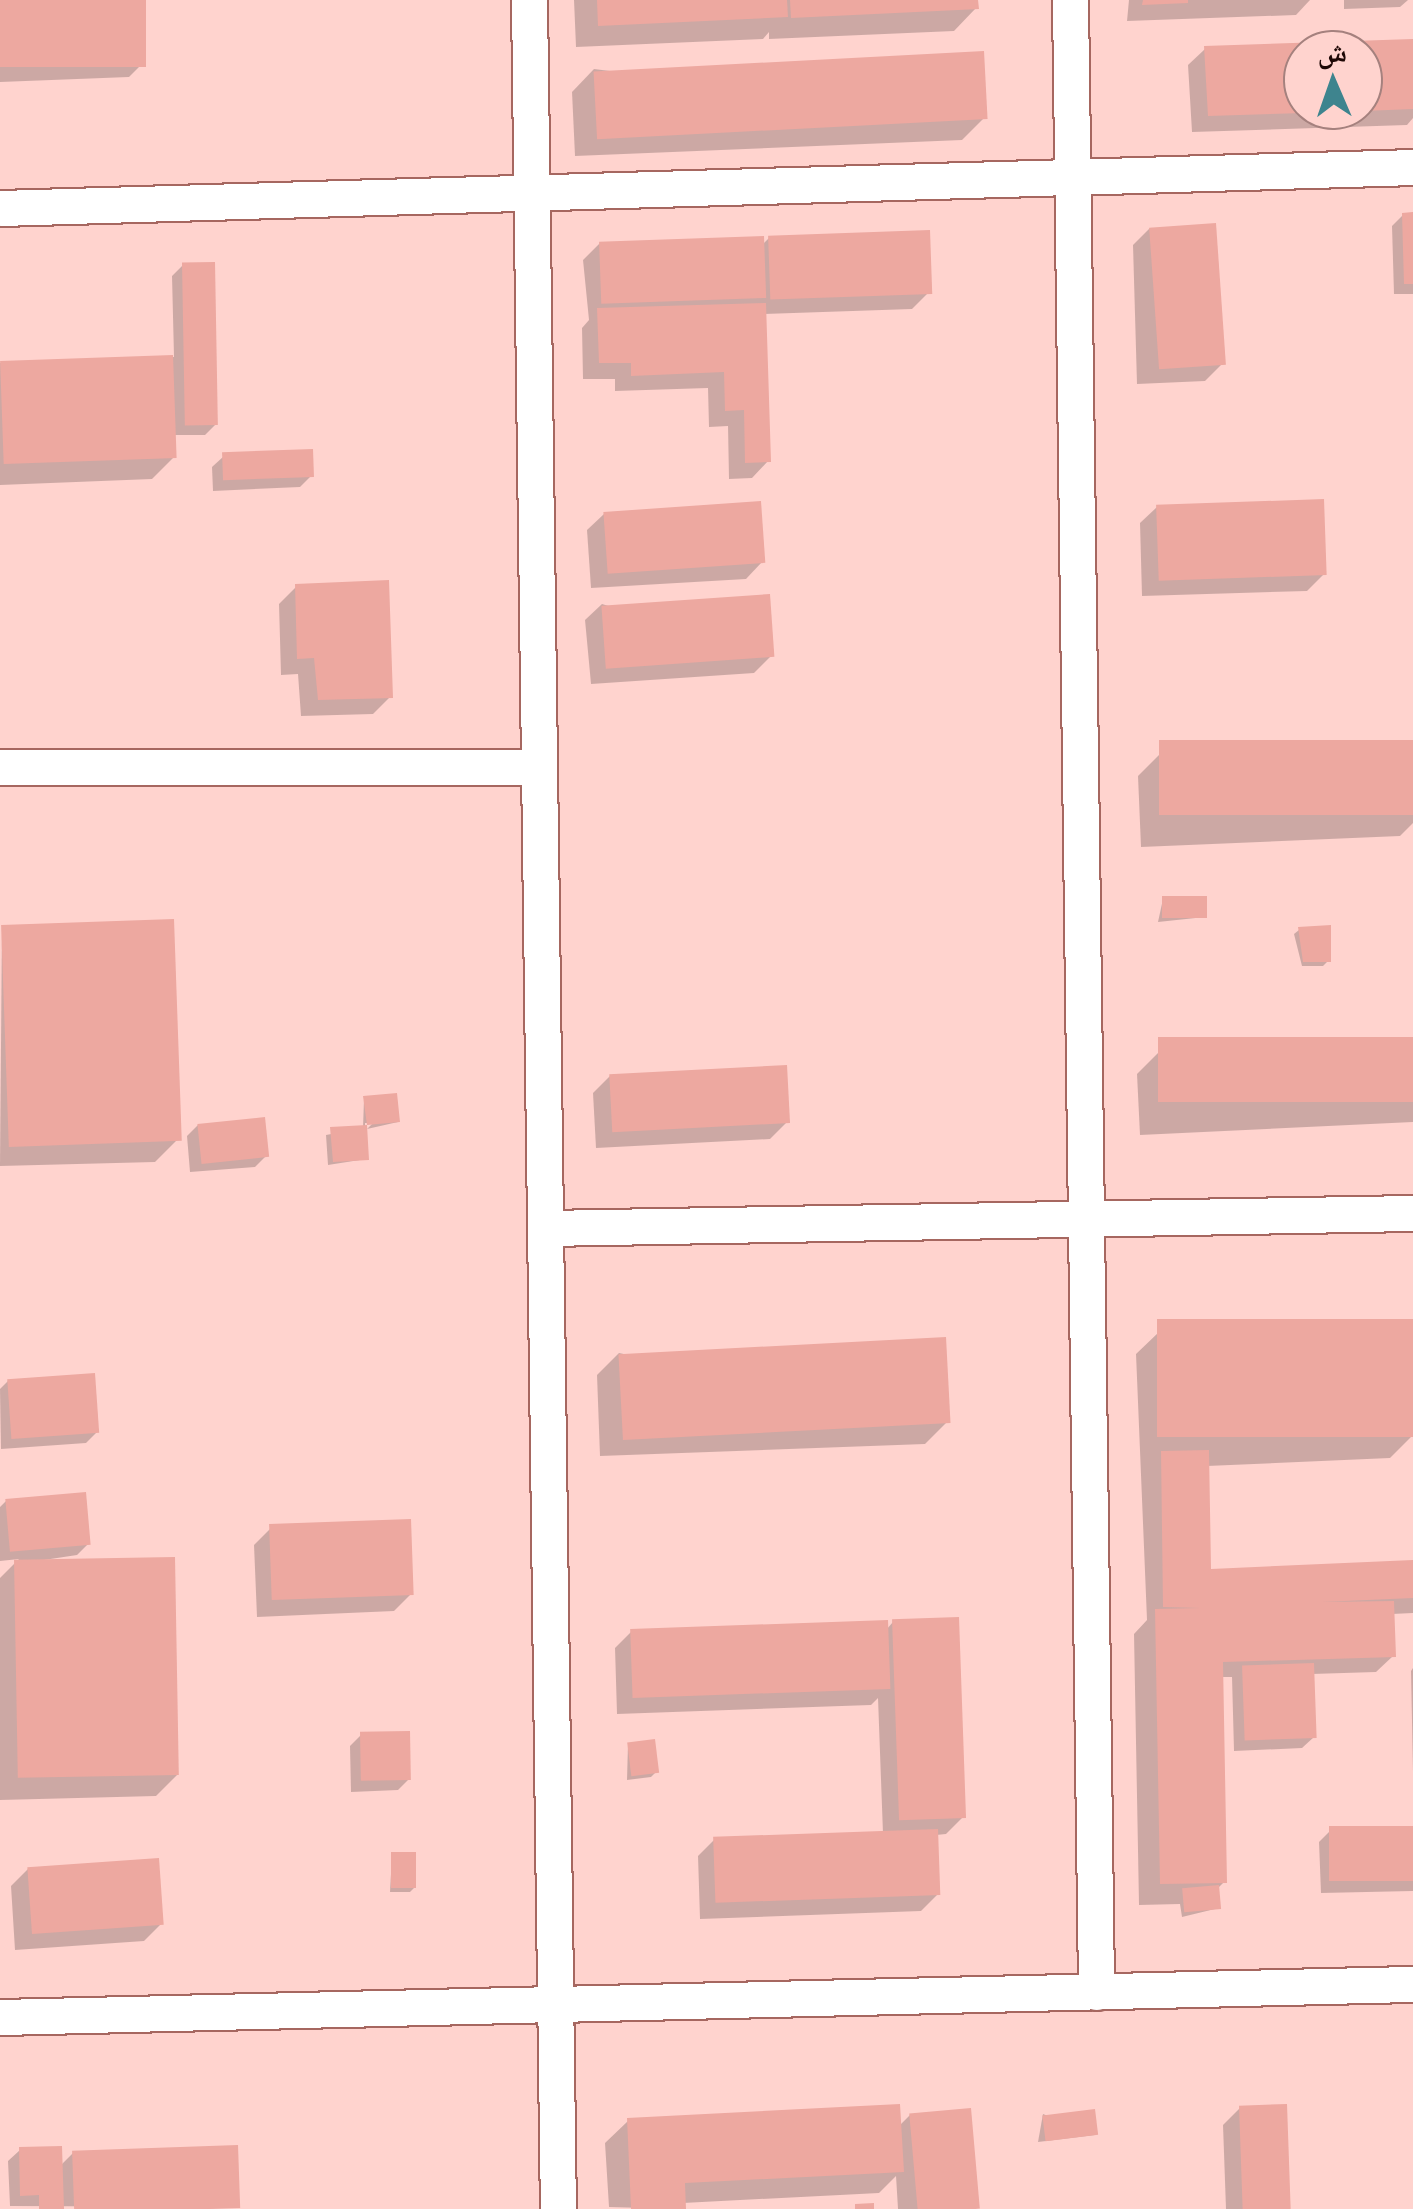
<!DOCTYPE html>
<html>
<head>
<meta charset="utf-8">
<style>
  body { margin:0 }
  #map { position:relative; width:1413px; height:2209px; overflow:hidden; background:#ffd3ce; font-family:"PT Sans Narrow","Noto Naskh Arabic",sans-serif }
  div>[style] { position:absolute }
  .shadow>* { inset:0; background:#0003 }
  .building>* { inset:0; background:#eda8a0; transform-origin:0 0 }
  .roads { filter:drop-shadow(2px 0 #a66760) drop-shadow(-2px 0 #a66760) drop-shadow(0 2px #a66760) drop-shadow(0 -2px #a66760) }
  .minor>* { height:35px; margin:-17.5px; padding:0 17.5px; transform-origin:17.5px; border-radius:17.5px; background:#fff }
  span { translate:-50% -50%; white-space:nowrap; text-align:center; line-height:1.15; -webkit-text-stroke:8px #ffd3ce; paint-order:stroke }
  .north { position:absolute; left:1283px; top:30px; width:100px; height:100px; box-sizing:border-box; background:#ffd3ce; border:2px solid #a5817e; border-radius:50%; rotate:358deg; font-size:28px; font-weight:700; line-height:40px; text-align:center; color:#1e0705 }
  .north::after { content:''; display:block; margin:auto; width:35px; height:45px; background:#3e848e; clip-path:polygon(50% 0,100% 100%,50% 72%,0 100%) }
</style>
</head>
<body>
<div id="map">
  <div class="shadow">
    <div style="clip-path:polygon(143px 0,146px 60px,129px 77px,0 82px,0 1px)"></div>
    <div style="clip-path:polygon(574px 0,976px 0,976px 8px,954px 31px,769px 39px,769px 32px,763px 39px,576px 47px)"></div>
    <div style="clip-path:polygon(1129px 0,1310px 0,1296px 15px,1127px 21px)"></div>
    <div style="clip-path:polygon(1344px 0,1408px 0,1400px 7px,1344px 9px)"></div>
    <div style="clip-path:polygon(evenodd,1413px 41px,1413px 118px,1407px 125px,1192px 132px,1188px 65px,1205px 49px,1413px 41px,1303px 50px,1363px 50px,1363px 110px,1303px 110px,1303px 50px)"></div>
    <div style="clip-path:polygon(594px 69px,984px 118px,962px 140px,575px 156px,572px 92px)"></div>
    <div style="clip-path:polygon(1403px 215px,1413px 215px,1413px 294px,1394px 294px,1392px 226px)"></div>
    <div style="clip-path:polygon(1150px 228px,1222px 364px,1205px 381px,1137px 384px,1133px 245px)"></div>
    <div style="clip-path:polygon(770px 237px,929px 292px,912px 309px,764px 314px,768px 461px,752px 478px,729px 479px,728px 426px,709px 427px,708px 388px,615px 391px,615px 379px,583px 379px,582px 328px,589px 320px,583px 260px,600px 243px,762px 245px)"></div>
    <div style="clip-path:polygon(183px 265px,216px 424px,205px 435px,173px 435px,174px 457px,152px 479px,0 485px,0 363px,174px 357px,172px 276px)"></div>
    <div style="clip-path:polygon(224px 456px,311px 476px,300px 487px,213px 491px,212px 467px)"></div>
    <div style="clip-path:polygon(1157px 507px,1324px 574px,1307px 591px,1142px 596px,1140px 523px)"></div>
    <div style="clip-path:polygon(604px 514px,762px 562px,746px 579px,591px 588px,587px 530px)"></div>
    <div style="clip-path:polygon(296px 587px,390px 697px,373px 714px,301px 716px,298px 674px,281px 675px,279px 604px)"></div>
    <div style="clip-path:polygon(602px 604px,771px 656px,754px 673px,591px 684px,585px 620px)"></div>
    <div style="clip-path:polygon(1413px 743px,1413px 823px,1400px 836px,1141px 847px,1138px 776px,1160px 754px)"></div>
    <div style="clip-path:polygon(1163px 899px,1205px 917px,1158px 922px)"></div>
    <div style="clip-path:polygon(2px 925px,177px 1140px,155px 1162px,0 1166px)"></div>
    <div style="clip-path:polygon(1299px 930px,1328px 961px,1323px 966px,1302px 966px,1294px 934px)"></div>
    <div style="clip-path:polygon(1413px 1039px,1413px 1122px,1140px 1135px,1137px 1074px,1160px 1051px)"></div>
    <div style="clip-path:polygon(610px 1076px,787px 1122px,770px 1139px,596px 1148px,593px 1093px)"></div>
    <div style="clip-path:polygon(364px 1099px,398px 1122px,367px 1129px,373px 1123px,365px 1123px,366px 1159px,328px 1165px,326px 1135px,363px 1128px)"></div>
    <div style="clip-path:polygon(198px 1125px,266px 1156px,255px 1167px,190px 1172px,187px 1136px)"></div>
    <div style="clip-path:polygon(1413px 1321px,1412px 1436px,1390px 1458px,1207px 1466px,1208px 1571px,1413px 1563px,1413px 1613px,1392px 1614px,1393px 1656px,1376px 1672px,1312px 1674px,1314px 1737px,1302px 1748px,1234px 1751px,1232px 1677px,1220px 1677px,1224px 1882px,1217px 1889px,1219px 1908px,1182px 1917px,1180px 1904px,1139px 1905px,1134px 1634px,1147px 1620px,1136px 1354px,1159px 1332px)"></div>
    <div style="clip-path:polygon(619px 1353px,947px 1422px,925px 1444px,600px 1456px,597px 1375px)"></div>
    <div style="clip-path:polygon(8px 1381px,97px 1432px,86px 1443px,1px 1449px,0 1389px)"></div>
    <div style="clip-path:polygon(7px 1500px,88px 1544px,77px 1555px,24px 1563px,178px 1774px,156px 1796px,0 1800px,0 1578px,19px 1559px,0 1561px,0 1507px)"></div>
    <div style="clip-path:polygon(271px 1528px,411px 1594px,394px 1611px,257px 1617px,254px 1545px)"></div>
    <div style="clip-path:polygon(893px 1622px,963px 1817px,946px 1834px,936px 1835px,938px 1894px,921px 1911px,700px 1919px,698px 1856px,715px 1839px,883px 1834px,878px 1698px,871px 1705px,617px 1714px,615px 1648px,632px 1631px,886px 1630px)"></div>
    <div style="clip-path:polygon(1413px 1668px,1413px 1772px,1411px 1671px)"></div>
    <div style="clip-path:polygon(361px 1735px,409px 1779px,398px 1790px,351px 1792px,350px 1746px)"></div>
    <div style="clip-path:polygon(628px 1744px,656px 1772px,651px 1777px,627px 1780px)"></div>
    <div style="clip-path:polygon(1413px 1828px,1413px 1891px,1321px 1893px,1319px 1842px,1330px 1831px)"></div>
    <div style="clip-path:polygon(392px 1855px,415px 1887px,410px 1892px,390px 1892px)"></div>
    <div style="clip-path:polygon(28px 1869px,161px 1924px,144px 1941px,15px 1950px,11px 1886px)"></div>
    <div style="clip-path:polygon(1240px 2108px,1288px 2209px,1226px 2209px,1223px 2125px)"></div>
    <div style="clip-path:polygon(1043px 2114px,1095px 2135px,1038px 2142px)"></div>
    <div style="clip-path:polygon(910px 2115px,976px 2209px,898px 2209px,896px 2176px,879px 2193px,683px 2203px,683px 2209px,609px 2207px,605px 2143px,628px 2121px,899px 2126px)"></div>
    <div style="clip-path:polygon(20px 2150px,60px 2166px,73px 2153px,238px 2207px,10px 2206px,8px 2161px)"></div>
  </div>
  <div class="building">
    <div style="left:0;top:0;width:146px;height:67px"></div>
    <div style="clip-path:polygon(597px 0,787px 0,788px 17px,598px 26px)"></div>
    <div style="clip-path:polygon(790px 0,978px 0,979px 9px,791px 18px)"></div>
    <div style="clip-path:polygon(1143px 0,1188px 0,1188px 3px,1142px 5px)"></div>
    <div style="clip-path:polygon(1413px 39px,1413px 109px,1363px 111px,1363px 50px,1303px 50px,1303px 113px,1208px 116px,1204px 46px)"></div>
    <div style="left:984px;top:51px;width:68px;height:391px;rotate:87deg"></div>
    <div style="clip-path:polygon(1413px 212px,1413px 284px,1404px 284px,1402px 213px)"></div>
    <div style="left:1216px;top:223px;width:142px;height:67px;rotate:86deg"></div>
    <div style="left:930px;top:230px;width:64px;height:162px;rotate:88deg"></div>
    <div style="left:764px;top:236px;width:62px;height:165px;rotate:88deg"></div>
    <div style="left:215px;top:262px;width:163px;height:33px;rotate:89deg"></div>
    <div style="clip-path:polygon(766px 303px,771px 462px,745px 463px,744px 410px,725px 411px,724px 372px,631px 376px,631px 363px,599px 363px,597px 308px)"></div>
    <div style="left:173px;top:355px;width:103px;height:173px;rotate:88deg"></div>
    <div style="left:313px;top:449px;width:28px;height:91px;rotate:88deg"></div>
    <div style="left:1324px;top:499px;width:76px;height:168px;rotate:88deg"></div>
    <div style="left:761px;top:501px;width:62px;height:158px;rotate:86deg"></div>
    <div style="clip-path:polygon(389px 580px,393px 698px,318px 700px,314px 658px,297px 659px,295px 584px)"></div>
    <div style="left:770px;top:594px;width:63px;height:169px;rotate:86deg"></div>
    <div style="left:1413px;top:740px;width:75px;height:254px;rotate:90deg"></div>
    <div style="left:1162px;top:896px;width:45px;height:22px"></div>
    <div style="left:174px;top:919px;width:222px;height:173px;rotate:88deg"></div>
    <div style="clip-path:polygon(1331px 925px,1331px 962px,1303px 962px,1298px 927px)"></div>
    <div style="left:1413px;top:1037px;width:65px;height:255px;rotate:90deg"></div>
    <div style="left:787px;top:1065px;width:58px;height:178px;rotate:87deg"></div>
    <div style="clip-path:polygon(397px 1093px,400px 1122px,367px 1125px,369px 1160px,333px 1162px,330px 1127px,367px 1125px,363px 1096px)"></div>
    <div style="left:265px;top:1117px;width:40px;height:68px;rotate:84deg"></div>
    <div style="left:1413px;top:1319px;width:118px;height:256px;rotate:90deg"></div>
    <div style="left:946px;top:1337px;width:86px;height:328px;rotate:87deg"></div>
    <div style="left:95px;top:1373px;width:60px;height:88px;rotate:86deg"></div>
    <div style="clip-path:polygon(1209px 1450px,1211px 1569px,1413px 1560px,1413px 1598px,1322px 1602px,1394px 1601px,1396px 1657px,1223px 1662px,1227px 1883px,1160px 1884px,1155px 1609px,1200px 1608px,1163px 1607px,1161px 1451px)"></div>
    <div style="left:86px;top:1492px;width:53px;height:81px;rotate:85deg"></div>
    <div style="left:411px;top:1519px;width:76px;height:142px;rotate:88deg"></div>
    <div style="left:175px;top:1557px;width:218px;height:161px;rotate:89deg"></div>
    <div style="left:959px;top:1617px;width:201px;height:67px;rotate:88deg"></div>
    <div style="left:888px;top:1620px;width:69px;height:258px;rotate:88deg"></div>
    <div style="left:1314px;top:1663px;width:75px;height:72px;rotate:88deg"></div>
    <div style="left:410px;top:1731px;width:49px;height:50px;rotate:89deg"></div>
    <div style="left:655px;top:1739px;width:34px;height:28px;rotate:83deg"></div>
    <div style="left:1413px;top:1826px;width:55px;height:84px;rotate:90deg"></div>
    <div style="left:938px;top:1829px;width:66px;height:225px;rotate:88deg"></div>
    <div style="left:391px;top:1852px;width:25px;height:36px"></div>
    <div style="left:159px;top:1858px;width:67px;height:132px;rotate:86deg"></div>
    <div style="left:1219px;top:1885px;width:24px;height:37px;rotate:85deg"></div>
    <div style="clip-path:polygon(900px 2104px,904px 2172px,685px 2183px,686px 2209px,631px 2209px,627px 2118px)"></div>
    <div style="left:1287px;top:2104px;width:105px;height:48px;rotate:88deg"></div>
    <div style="left:971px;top:2108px;width:101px;height:62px;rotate:85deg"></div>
    <div style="left:1095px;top:2109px;width:26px;height:53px;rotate:83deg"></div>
    <div style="left:238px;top:2145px;width:63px;height:166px;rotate:88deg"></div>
    <div style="clip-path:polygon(62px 2146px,64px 2209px,39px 2209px,39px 2195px,20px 2196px,19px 2147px)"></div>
    <div style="clip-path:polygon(874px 2203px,874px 2209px,855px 2209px,855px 2204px)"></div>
  </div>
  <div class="roads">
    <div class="minor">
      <div style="left:529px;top:0;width:2209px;rotate:89.25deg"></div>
      <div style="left:1070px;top:0;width:1992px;rotate:89.25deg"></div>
      <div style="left:0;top:208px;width:1414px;rotate:-1.66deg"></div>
      <div style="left:0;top:767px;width:539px"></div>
      <div style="left:545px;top:1228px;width:868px;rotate:-0.99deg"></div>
      <div style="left:0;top:2017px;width:1413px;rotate:-1.34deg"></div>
    </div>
  </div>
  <div class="north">ش</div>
</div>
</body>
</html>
